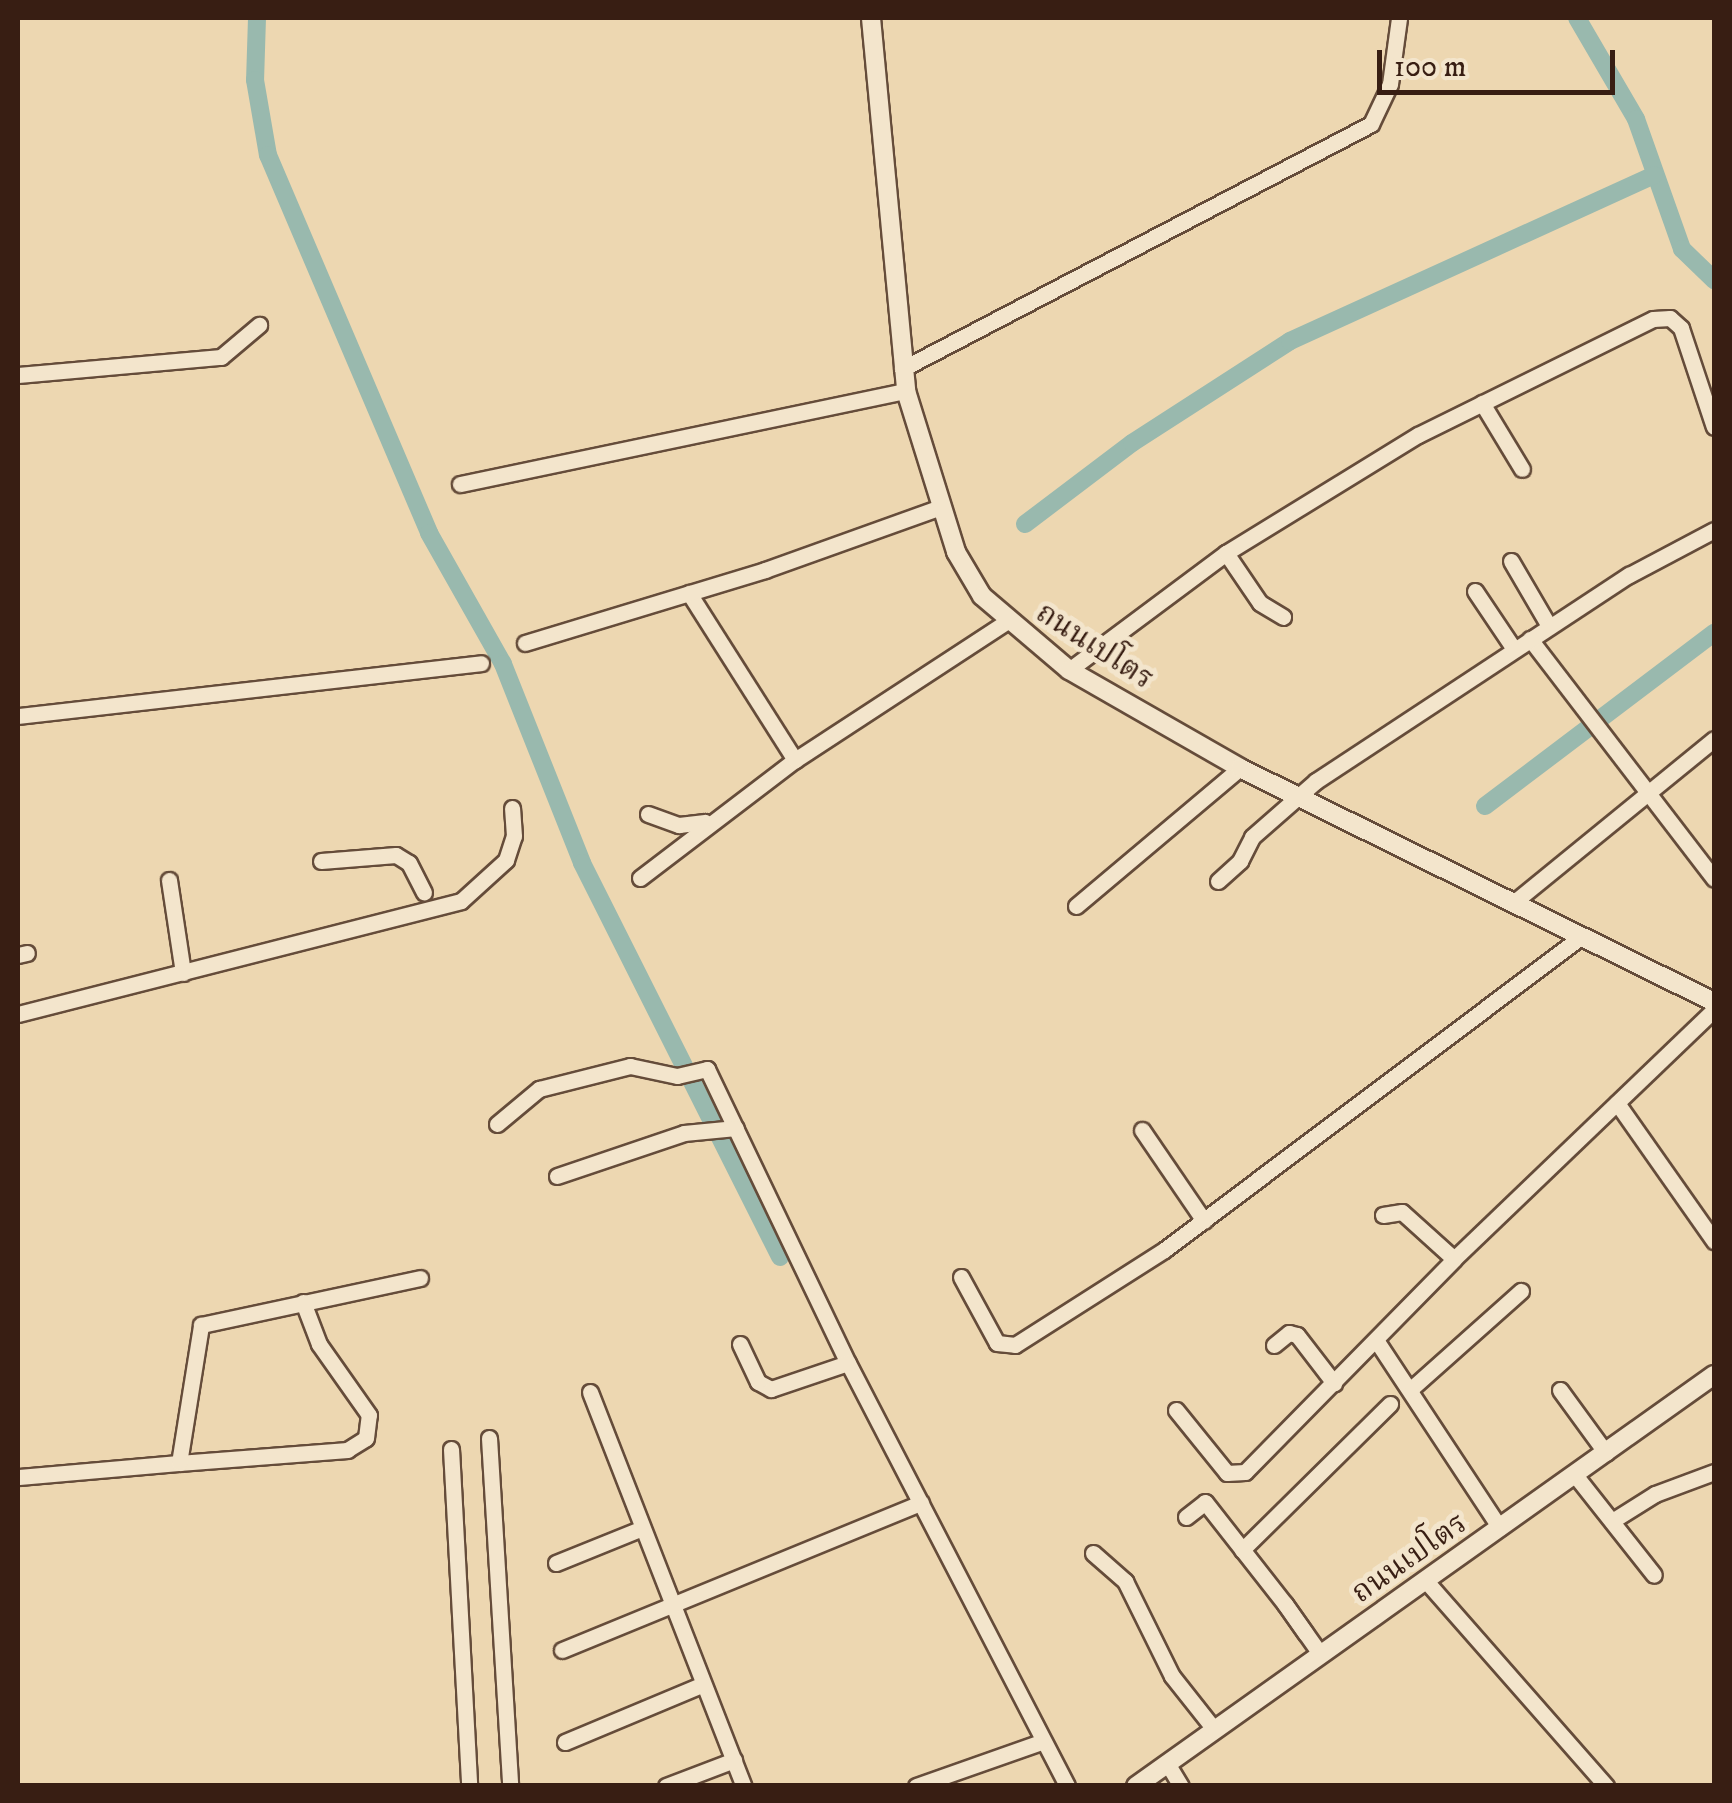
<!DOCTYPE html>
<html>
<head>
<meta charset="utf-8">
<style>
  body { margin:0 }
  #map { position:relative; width:1732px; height:1803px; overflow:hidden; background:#edd7b1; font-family:"IM FELL DW Pica","Noto Serif Thai",serif }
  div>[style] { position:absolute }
  .canal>* { height:18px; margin:-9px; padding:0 9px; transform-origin:9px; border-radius:9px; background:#99b9ae }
  .roads { filter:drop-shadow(2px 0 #654c3a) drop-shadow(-2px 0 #654c3a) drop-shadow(0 2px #654c3a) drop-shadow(0 -2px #654c3a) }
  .minor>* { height:15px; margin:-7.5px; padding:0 7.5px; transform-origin:7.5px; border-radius:7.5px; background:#f3e5cc }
  .tertiary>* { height:18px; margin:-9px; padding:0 9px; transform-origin:9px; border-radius:9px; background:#f3e5cc }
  span { translate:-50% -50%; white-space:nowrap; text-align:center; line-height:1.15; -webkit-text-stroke:10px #f3e5cc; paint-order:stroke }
  .street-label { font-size:30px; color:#381e13 }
  .frame { position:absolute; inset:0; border:20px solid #381e13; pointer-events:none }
  .scale { position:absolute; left:1377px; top:50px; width:238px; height:45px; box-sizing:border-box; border:5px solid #381e13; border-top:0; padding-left:12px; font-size:30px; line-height:35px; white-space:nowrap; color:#381e13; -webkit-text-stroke:8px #f3e5cc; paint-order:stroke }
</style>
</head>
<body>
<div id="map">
  <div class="canal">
    <div style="left:257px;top:18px;width:62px;rotate:91.8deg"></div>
    <div style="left:255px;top:80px;width:76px;rotate:80.2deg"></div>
    <div style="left:268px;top:155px;width:411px;rotate:66.9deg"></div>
    <div style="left:429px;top:533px;width:150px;rotate:60.5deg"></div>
    <div style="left:503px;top:664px;width:214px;rotate:68.3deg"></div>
    <div style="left:582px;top:863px;width:441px;rotate:63.3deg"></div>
    <div style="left:1577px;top:18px;width:117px;rotate:59.7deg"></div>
    <div style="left:1636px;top:119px;width:138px;rotate:70.5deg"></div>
    <div style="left:1682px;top:249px;width:45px;rotate:44.1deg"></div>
    <div style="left:1025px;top:524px;width:134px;rotate:-37.1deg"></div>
    <div style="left:1132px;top:443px;width:188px;rotate:-32.8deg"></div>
    <div style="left:1290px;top:341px;width:400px;rotate:-24.5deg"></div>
    <div style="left:1485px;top:806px;width:287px;rotate:-37.1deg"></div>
  </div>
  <div class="roads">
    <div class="minor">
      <div style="left:902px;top:369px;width:529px;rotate:-27.58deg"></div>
      <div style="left:1371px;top:124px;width:44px;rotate:-64.6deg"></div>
      <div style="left:1390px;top:84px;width:67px;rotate:-82.2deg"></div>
      <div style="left:18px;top:375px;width:204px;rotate:-5.1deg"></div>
      <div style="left:221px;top:357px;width:50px;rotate:-40.1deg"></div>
      <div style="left:1482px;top:403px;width:77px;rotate:58.8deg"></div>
      <div style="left:460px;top:484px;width:456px;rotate:-11.8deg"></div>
      <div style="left:1226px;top:553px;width:60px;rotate:55.8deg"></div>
      <div style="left:1260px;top:603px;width:27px;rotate:31deg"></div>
      <div style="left:1511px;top:561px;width:75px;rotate:59.7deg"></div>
      <div style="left:1475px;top:591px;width:70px;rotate:56.1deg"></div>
      <div style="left:689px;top:593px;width:198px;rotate:57.6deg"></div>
      <div style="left:1530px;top:639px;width:302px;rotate:52.5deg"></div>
      <div style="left:525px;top:643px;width:251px;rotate:-16.9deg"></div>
      <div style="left:765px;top:570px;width:187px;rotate:-19.7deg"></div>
      <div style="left:1069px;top:670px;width:196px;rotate:-36.7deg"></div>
      <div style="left:1226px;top:553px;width:225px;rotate:-31.6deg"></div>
      <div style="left:1418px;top:435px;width:262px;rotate:-26.3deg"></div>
      <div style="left:1653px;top:319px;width:17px;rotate:-3deg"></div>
      <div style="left:1670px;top:318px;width:15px;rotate:42deg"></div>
      <div style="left:1681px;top:328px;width:104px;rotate:71.6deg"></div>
      <div style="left:18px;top:716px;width:466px;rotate:-6.5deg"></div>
      <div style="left:648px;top:814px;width:33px;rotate:20deg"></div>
      <div style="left:679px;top:825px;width:26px;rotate:-7deg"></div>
      <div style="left:321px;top:861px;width:75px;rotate:-4.6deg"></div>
      <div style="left:396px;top:855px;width:15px;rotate:32deg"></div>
      <div style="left:409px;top:863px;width:33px;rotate:63deg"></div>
      <div style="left:640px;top:878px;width:195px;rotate:-37.3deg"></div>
      <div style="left:795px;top:760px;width:252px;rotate:-33.2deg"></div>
      <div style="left:169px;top:880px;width:94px;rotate:81.4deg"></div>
      <div style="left:1218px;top:881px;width:30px;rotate:-42deg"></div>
      <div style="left:1240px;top:861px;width:27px;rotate:-63deg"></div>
      <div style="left:1252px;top:837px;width:85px;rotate:-41.2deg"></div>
      <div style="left:1316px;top:781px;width:375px;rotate:-33.4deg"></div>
      <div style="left:1629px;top:575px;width:96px;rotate:-27.9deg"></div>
      <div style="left:1513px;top:903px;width:259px;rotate:-39.2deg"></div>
      <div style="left:1076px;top:906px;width:214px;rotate:-40.1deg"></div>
      <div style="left:18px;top:955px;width:9px;rotate:-13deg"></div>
      <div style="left:18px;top:1014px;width:457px;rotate:-14.3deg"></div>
      <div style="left:461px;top:901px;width:61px;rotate:-42.3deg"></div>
      <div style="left:506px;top:860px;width:25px;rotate:-72deg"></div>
      <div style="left:514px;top:836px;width:28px;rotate:-94deg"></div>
      <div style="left:1617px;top:1103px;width:169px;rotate:54.9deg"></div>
      <div style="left:497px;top:1124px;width:55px;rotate:-39.8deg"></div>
      <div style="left:539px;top:1089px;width:94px;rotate:-14.2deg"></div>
      <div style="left:630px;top:1066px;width:48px;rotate:12deg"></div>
      <div style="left:677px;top:1076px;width:31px;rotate:-13deg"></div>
      <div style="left:707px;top:1069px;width:326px;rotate:64.4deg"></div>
      <div style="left:848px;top:1363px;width:476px;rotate:62.6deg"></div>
      <div style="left:1142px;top:1130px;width:110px;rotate:55.7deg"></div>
      <div style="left:557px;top:1176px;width:134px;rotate:-18.7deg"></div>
      <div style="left:684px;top:1133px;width:52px;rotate:-5.5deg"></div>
      <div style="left:1383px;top:1215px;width:19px;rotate:-9deg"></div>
      <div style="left:1402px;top:1212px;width:70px;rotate:42.1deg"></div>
      <div style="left:961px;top:1277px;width:75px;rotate:61.4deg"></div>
      <div style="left:997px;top:1343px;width:18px;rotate:6deg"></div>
      <div style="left:1015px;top:1345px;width:177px;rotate:-32.5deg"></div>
      <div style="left:1164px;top:1250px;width:523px;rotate:-36.91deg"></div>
      <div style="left:1376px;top:1340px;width:225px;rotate:56.6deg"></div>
      <div style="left:740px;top:1344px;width:42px;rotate:64.7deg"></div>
      <div style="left:758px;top:1382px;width:15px;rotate:28deg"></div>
      <div style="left:771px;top:1389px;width:81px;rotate:-18.7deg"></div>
      <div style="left:1274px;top:1345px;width:19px;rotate:-39deg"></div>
      <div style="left:1289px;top:1333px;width:8px;rotate:14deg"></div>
      <div style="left:1297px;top:1335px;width:61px;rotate:52.4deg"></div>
      <div style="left:1412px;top:1388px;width:146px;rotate:-41.7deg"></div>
      <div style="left:1560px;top:1390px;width:78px;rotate:53.9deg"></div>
      <div style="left:590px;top:1392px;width:423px;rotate:68.7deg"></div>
      <div style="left:1176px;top:1410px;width:81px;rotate:51deg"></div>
      <div style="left:1227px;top:1473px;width:18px;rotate:-3deg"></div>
      <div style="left:1245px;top:1472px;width:298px;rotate:-45.5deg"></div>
      <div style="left:1454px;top:1259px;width:360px;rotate:-43.8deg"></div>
      <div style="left:489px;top:1438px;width:349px;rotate:86.5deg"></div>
      <div style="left:451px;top:1449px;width:337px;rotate:86.9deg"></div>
      <div style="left:179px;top:1463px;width:169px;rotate:-4.4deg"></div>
      <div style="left:347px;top:1450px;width:22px;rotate:-32deg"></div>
      <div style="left:366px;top:1438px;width:23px;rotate:-83deg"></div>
      <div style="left:369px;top:1415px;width:87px;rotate:-125.2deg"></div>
      <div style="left:319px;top:1344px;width:45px;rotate:-110.9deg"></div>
      <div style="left:1575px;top:1475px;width:127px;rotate:51.7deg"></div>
      <div style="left:18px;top:1477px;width:162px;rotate:-5deg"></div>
      <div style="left:179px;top:1463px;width:140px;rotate:-80.9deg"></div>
      <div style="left:201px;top:1325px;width:224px;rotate:-12.1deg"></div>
      <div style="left:1186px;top:1517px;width:24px;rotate:-38deg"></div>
      <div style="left:1205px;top:1502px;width:130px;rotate:51.9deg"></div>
      <div style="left:1612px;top:1521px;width:51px;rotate:-32.1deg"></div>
      <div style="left:1655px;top:1494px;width:63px;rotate:-20.4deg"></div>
      <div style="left:1242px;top:1550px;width:208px;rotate:-44.6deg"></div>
      <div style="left:1093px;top:1553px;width:43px;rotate:41.2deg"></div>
      <div style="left:1125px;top:1581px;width:106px;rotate:63.7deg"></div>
      <div style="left:1172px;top:1676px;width:68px;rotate:51.6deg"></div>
      <div style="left:556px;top:1563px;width:91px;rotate:-22deg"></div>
      <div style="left:1426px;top:1581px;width:273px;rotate:48.7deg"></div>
      <div style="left:1306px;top:1634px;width:37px;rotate:-125deg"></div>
      <div style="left:1285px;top:1604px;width:62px;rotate:54.8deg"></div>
      <div style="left:562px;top:1650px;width:388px;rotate:-22.3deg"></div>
      <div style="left:565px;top:1742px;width:147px;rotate:-22.7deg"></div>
      <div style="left:1167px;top:1763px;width:27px;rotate:59deg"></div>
      <div style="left:666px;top:1786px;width:73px;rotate:-20.9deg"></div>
      <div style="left:916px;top:1786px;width:133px;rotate:-19.4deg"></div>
    </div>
    <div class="tertiary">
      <div style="left:871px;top:18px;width:375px;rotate:84.6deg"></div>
      <div style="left:906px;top:391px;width:169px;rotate:72.7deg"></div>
      <div style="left:956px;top:552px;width:51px;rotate:59.4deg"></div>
      <div style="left:982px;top:596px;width:114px;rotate:40.4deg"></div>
      <div style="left:1069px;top:670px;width:197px;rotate:29.8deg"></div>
      <div style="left:1240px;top:768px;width:529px;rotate:26.27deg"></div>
      <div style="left:1136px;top:1786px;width:709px;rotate:-35.42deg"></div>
    </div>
  </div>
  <div class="street-label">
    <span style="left:1094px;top:647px;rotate:33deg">ถนนเปโตร</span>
    <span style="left:1410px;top:1559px;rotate:-35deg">ถนนเปโตร</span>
  </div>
  <div class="frame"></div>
  <div class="scale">100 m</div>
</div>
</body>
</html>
